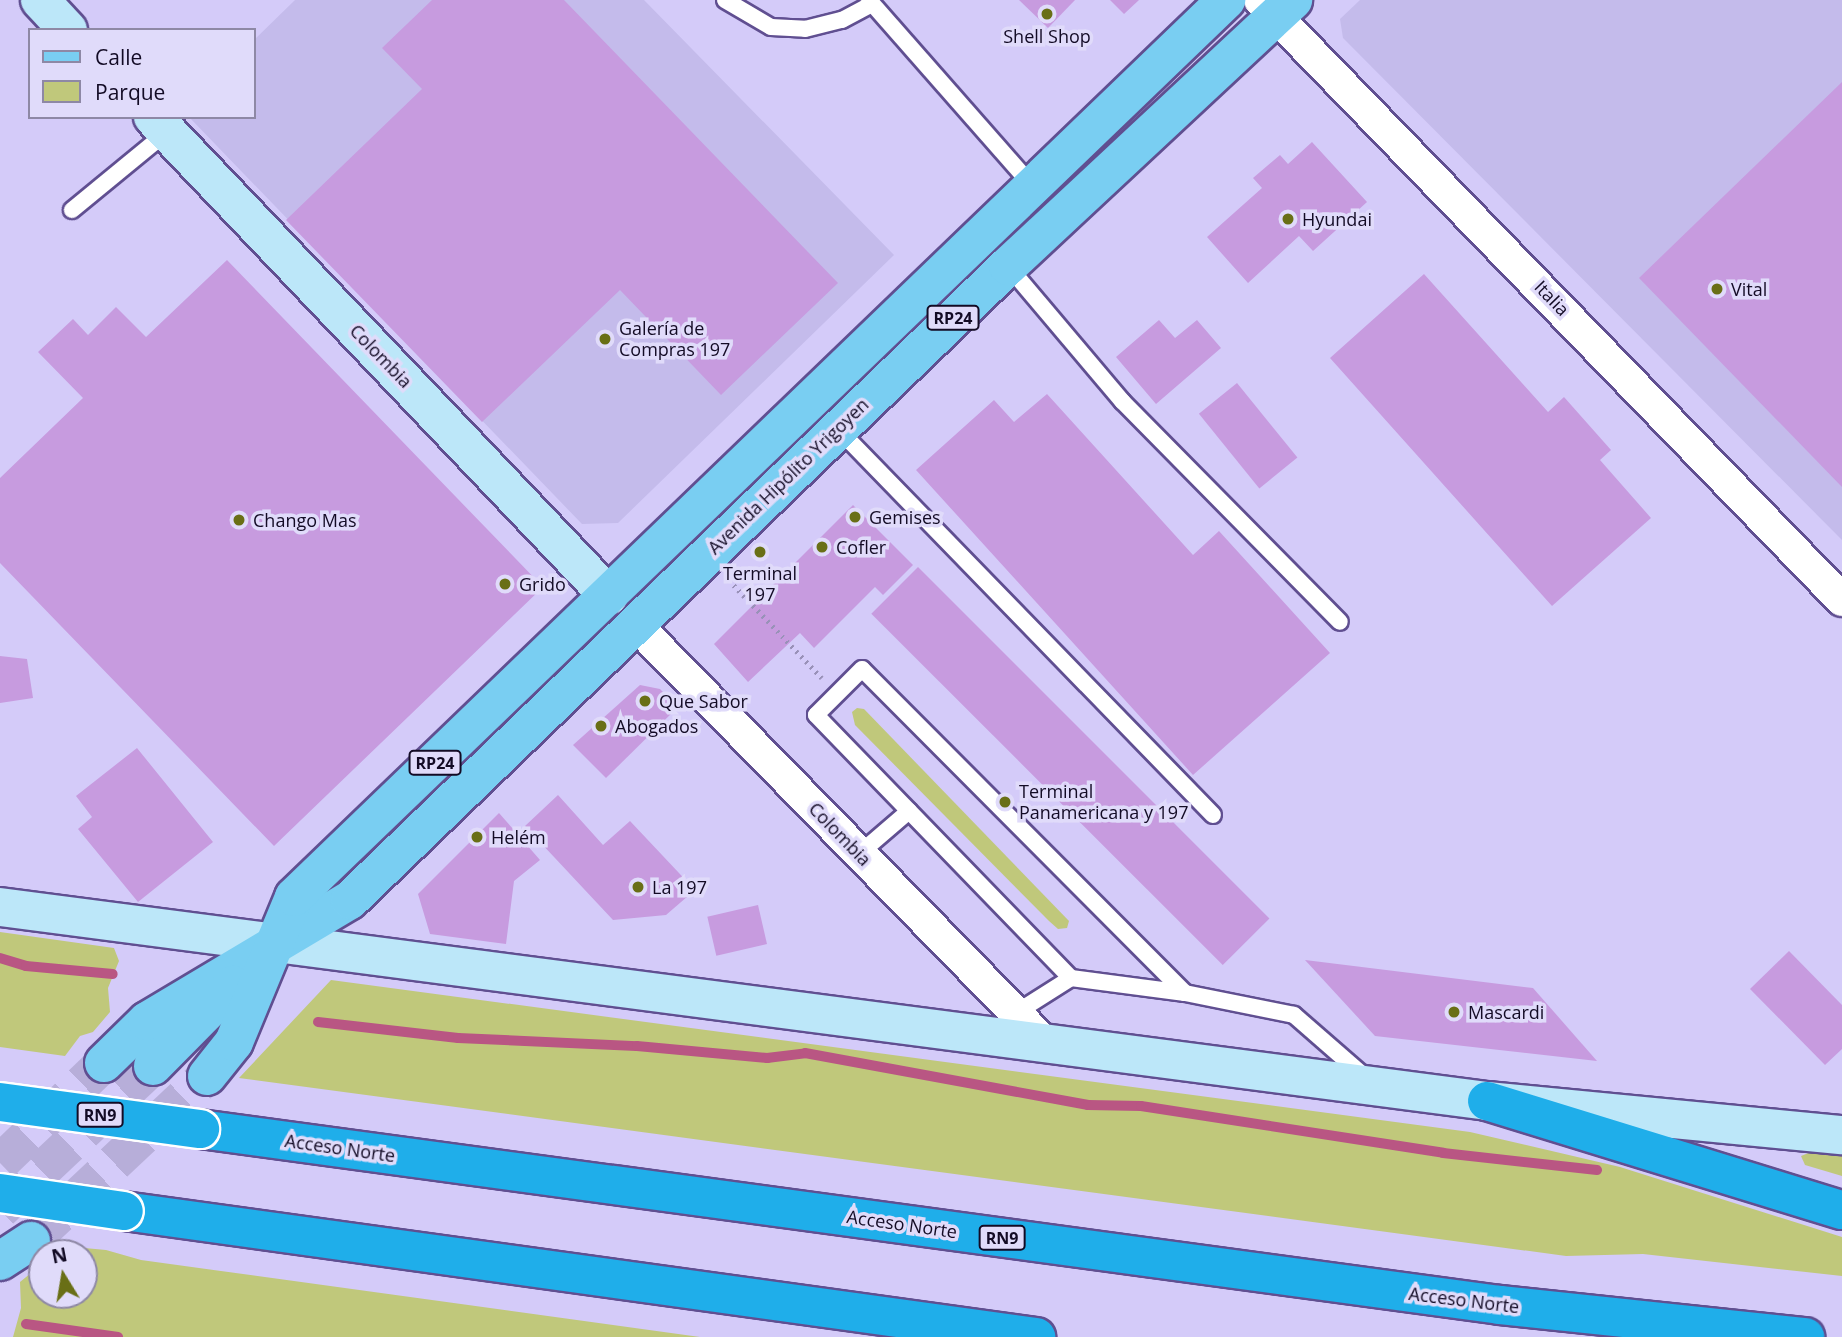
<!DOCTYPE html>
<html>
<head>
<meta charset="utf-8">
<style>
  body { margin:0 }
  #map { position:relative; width:1842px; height:1337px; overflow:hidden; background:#d4cbf9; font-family:"Open Sans",sans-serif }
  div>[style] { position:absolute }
  .built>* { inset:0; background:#c4bbeb }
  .green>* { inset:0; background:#c0c87b }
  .stream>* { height:10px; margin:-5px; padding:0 5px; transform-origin:5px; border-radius:5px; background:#b95683 }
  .building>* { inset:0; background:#c79bdf; transform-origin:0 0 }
  .primary-tunnel>* { height:38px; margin-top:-19px; transform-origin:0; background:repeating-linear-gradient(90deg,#b7aed9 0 38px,transparent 0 57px) }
  .path>* { height:4.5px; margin-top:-2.25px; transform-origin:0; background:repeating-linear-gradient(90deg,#9991b8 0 2px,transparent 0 7px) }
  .roads { filter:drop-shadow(2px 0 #604f91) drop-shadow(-2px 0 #604f91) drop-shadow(0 2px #604f91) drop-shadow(0 -2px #604f91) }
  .lane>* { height:16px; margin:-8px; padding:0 8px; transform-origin:8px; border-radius:8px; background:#fff }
  .street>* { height:32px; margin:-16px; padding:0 16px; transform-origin:16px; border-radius:16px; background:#fff }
  .secondary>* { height:38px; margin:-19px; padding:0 19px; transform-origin:19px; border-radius:19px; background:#bce7f9 }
  .primary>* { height:38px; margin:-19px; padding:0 19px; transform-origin:19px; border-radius:19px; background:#79cef2 }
  .highway>* { height:38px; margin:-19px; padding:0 19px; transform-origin:19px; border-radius:19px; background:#1faeea }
  .bridges { filter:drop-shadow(2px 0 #fff) drop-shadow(-2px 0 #fff) drop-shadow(0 2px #fff) drop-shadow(0 -2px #fff) }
  .highway-bridge>* { height:38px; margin:-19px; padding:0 19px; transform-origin:19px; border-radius:19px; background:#1faeea }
  .dots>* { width:19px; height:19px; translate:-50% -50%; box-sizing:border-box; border:4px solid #e0dbfa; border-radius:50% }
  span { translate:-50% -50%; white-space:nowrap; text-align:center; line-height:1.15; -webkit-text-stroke:7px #e0dbfa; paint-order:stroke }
  .shield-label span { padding:2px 5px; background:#e0dbfa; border:2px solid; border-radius:5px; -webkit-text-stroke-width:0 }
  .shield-label { font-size:16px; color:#130b25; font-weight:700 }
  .poi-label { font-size:18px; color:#130b25 }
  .left { translate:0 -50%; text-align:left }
  .street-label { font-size:18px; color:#130b25 }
  .legend { position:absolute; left:28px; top:28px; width:228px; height:91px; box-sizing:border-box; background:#e0dbfa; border:2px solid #8e88a5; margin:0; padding:9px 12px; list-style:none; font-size:21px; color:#130b25 }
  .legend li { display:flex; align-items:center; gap:14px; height:35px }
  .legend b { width:35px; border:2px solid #8e88a5 }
  .north { position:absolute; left:28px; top:1239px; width:70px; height:70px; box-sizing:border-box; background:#e0dbfa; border:2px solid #8e88a5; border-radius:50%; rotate:349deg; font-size:19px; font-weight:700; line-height:28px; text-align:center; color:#130b25 }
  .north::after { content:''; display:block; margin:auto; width:24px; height:32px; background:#696f16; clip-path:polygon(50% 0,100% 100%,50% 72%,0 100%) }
</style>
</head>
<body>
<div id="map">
  <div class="built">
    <div style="clip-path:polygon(295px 0,644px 0,894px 255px,618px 523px,582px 524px,189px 117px,254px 117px,254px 40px)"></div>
    <div style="clip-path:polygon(1360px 0,1842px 0,1842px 540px,1343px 38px,1340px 19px)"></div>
  </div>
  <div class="green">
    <div style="clip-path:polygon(857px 708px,864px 709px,1069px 921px,1067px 928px,1058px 929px,1049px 921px,855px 725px,852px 712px)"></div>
    <div style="clip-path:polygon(0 932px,114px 948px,119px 961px,108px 988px,110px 1012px,93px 1032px,80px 1036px,65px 1056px,0 1047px)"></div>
    <div style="clip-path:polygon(331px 980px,1470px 1132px,1620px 1167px,1842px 1237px,1842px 1276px,1643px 1254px,1566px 1256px,239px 1078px)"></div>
    <div style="clip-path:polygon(1811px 1152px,1842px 1153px,1842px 1176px,1805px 1165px,1801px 1156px)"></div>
    <div style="clip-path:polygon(63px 1246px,106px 1250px,141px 1260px,700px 1337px,13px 1337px,21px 1308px,20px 1282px,42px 1264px,42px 1295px,84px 1295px,84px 1253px,55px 1253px)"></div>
  </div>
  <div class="stream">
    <div style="left:0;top:958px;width:27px;rotate:17deg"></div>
    <div style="left:26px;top:966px;width:87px;rotate:5.3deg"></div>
    <div style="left:318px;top:1022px;width:141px;rotate:6.5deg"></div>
    <div style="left:458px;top:1038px;width:179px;rotate:2.6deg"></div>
    <div style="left:637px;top:1046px;width:131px;rotate:5.3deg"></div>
    <div style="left:767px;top:1058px;width:38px;rotate:-7deg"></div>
    <div style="left:805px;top:1053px;width:288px;rotate:10.4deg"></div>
    <div style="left:1088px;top:1105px;width:53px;rotate:1.1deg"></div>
    <div style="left:1141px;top:1106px;width:306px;rotate:8.8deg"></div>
    <div style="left:1443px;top:1153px;width:155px;rotate:6.3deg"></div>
    <div style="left:26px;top:1324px;width:93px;rotate:8deg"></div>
  </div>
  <div class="building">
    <div style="clip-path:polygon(432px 0,564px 0,838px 283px,721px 395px,620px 290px,482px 422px,286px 220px,422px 89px,382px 48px)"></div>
    <div style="clip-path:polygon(1019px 0,1075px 0,1048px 28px)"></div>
    <div style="clip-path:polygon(1110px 0,1139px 0,1124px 14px)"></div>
    <div style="clip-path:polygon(1842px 82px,1842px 487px,1639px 278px)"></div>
    <div style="clip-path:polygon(1312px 142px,1367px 202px,1313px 251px,1299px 236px,1248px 283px,1207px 237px,1262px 188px,1253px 178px,1280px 155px,1288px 164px)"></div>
    <div style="clip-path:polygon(227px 260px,543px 587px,274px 846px,0 563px,0 478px,83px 398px,38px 352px,73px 319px,88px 335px,116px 307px,146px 337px)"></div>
    <div style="clip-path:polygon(1424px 274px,1548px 412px,1564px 397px,1611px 450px,1600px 460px,1651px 518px,1552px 606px,1330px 358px)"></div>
    <div style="clip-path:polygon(1159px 320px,1175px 338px,1197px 320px,1221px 348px,1156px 404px,1116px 357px)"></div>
    <div style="left:1237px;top:383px;width:96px;height:49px;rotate:51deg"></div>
    <div style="clip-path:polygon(1047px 394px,1193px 555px,1219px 531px,1330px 653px,1193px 775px,916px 470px,994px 400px,1014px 422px)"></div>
    <div style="clip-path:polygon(853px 505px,913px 565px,883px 595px,875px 587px,814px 648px,800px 633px,748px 682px,714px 644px)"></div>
    <div style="left:918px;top:567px;width:497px;height:66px;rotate:45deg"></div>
    <div style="clip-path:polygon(0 656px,27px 659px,33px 698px,0 703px)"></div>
    <div style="clip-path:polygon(640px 685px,660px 689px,678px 707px,606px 778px,573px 745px)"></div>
    <div style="clip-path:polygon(137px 748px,213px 842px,138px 902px,78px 829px,92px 817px,76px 796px)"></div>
    <div style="clip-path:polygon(558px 795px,603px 845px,630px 821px,695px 890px,666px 915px,613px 920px,525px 826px)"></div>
    <div style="clip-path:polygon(499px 813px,540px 860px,514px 881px,506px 944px,430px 934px,418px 894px)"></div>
    <div style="left:758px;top:905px;width:40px;height:52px;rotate:77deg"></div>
    <div style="clip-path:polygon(1789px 951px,1842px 1005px,1842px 1049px,1825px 1065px,1750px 989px)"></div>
    <div style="clip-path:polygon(1305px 960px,1533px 988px,1597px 1061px,1375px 1036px)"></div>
  </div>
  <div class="primary-tunnel">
    <div style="left:0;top:1163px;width:144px;rotate:-43.9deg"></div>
    <div style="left:0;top:1210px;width:210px;rotate:-43.3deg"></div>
    <div style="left:31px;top:1241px;width:241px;rotate:-43.2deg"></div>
  </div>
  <div class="path">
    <div style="left:729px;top:580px;width:135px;rotate:46.5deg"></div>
  </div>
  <div class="roads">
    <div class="lane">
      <div style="left:725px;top:0;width:53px;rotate:30.4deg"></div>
      <div style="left:771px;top:27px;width:34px;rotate:3deg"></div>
      <div style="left:805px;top:29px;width:38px;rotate:-14deg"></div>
      <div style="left:842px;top:20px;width:34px;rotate:-28deg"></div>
      <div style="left:869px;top:0;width:249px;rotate:48.7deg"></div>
      <div style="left:72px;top:210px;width:123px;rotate:-39.4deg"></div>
      <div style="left:1008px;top:266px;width:177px;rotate:49.8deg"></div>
      <div style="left:1122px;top:401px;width:310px;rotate:45.4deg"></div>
      <div style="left:838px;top:429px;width:538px;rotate:45.83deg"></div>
      <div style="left:859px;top:854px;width:66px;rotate:-40.7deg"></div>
      <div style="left:1185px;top:993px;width:457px;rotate:-134.9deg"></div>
      <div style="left:862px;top:669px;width:65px;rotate:135deg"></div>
      <div style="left:816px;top:715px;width:366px;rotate:45.9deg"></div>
      <div style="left:1071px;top:978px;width:115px;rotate:7.5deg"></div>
      <div style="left:1185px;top:993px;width:111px;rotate:11.4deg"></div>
      <div style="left:1294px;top:1015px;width:93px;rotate:41.1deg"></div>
      <div style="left:1011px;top:1016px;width:71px;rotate:-32.3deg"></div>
    </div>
    <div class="street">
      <div style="left:1260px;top:0;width:836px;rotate:45.87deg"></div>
      <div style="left:634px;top:623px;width:589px;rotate:45.62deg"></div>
    </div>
    <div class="secondary">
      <div style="left:40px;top:0;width:41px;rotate:47deg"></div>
      <div style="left:153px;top:117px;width:661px;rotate:46.41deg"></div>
      <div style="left:0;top:907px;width:1500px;rotate:7.43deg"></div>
      <div style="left:1487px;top:1101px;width:357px;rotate:5.5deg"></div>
    </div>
    <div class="primary">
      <div style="left:104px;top:1063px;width:60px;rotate:-44.3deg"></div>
      <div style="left:147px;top:1021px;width:236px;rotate:-30.8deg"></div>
      <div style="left:350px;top:900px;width:914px;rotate:-43.94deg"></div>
      <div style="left:1008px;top:266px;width:390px;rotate:-43deg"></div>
      <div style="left:153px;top:1066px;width:114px;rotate:-45.4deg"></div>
      <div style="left:207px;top:1076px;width:43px;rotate:-51.5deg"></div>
      <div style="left:234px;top:1042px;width:157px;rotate:-67.5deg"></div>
      <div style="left:294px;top:897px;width:1294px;rotate:-43.9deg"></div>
      <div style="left:0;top:1261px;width:37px;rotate:-33deg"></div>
    </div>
    <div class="highway">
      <div style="left:1487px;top:1101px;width:371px;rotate:17.1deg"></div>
      <div style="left:200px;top:1129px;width:1312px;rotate:7.71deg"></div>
      <div style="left:1500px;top:1305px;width:307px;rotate:6deg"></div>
      <div style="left:124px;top:1211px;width:921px;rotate:7.87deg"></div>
    </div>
  </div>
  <div class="bridges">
    <div class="highway-bridge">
      <div style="left:0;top:1102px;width:202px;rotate:7.7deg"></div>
      <div style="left:0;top:1193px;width:125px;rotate:8.3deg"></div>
    </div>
  </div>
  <div class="dots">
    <div style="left:1047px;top:14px;background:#696f16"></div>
    <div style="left:1288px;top:219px;background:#696f16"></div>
    <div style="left:1717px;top:289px;background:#696f16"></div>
    <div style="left:605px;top:339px;background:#696f16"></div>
    <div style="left:855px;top:517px;background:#696f16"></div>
    <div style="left:239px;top:520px;background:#696f16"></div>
    <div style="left:822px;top:547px;background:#696f16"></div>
    <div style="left:760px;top:552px;background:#696f16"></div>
    <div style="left:505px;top:584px;background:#696f16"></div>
    <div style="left:645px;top:701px;background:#696f16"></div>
    <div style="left:601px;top:726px;background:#696f16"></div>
    <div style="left:1005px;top:802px;background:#696f16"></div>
    <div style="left:477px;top:837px;background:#696f16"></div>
    <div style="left:638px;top:887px;background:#696f16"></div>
    <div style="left:1454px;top:1012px;background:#696f16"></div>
  </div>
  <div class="shield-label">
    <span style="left:953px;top:318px">RP24</span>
    <span style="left:435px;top:763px">RP24</span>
    <span style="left:100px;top:1115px">RN9</span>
    <span style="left:1002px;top:1238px">RN9</span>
  </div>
  <div class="poi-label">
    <span style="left:1047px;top:36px">Shell Shop</span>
    <span class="left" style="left:1302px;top:219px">Hyundai</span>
    <span class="left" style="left:1731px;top:289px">Vital</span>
    <span class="left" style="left:619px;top:339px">Galería de<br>Compras 197</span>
    <span class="left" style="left:869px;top:517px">Gemises</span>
    <span class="left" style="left:253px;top:520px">Chango Mas</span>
    <span class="left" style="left:836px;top:547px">Cofler</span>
    <span style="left:760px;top:584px">Terminal<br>197</span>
    <span class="left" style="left:519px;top:584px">Grido</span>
    <span class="left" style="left:659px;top:701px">Que Sabor</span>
    <span class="left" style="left:615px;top:726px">Abogados</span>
    <span class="left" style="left:1019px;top:802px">Terminal<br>Panamericana y 197</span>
    <span class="left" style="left:491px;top:837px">Helém</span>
    <span class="left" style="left:652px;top:887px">La 197</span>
    <span class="left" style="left:1468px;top:1012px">Mascardi</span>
  </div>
  <div class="street-label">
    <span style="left:1552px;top:298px;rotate:46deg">Italia</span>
    <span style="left:381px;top:356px;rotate:46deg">Colombia</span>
    <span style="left:788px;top:476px;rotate:-44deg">Avenida Hipólito Yrigoyen</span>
    <span style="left:840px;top:834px;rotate:46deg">Colombia</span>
    <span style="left:340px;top:1148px;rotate:8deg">Acceso Norte</span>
    <span style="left:902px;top:1224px;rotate:8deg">Acceso Norte</span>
    <span style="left:1464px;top:1300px;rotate:7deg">Acceso Norte</span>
  </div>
  <ul class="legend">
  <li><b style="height:9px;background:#79cef2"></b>Calle</li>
  <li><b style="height:19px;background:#c0c87b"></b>Parque</li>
  </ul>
  <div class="north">N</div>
</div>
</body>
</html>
